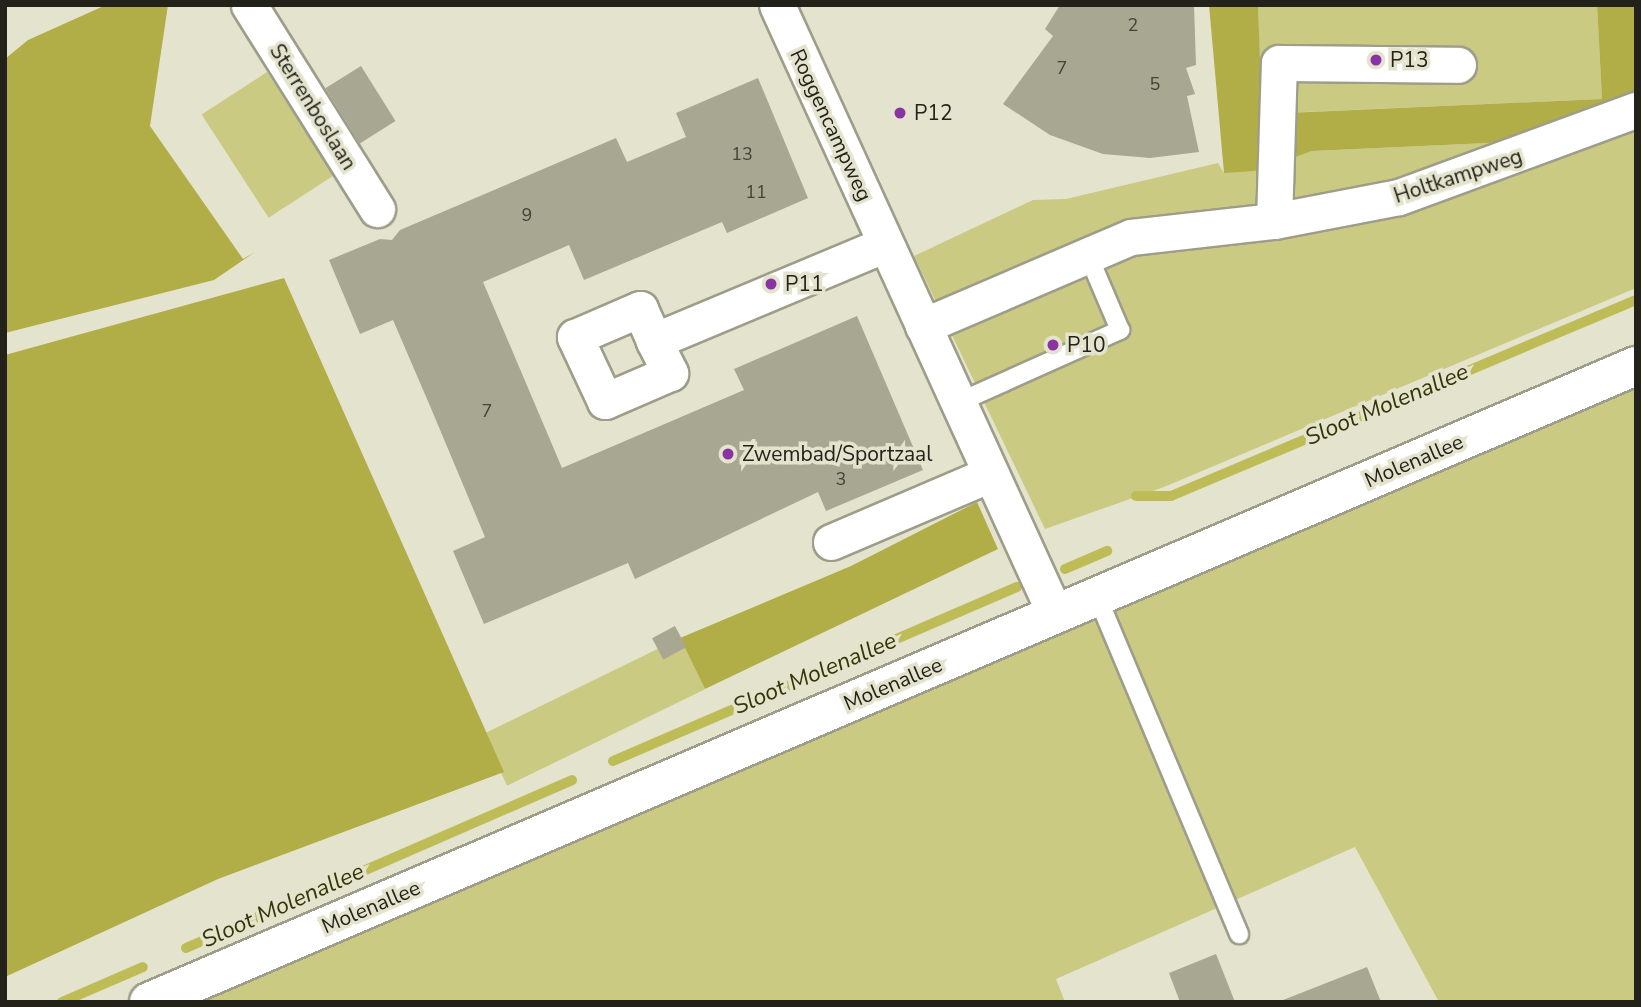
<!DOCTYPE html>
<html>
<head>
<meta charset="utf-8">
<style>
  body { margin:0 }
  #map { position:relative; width:1641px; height:1007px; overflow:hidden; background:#e4e4ce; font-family:"Nunito Sans",sans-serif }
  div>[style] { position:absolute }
  .green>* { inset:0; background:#caca82; transform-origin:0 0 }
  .forest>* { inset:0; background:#b1ae48 }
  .stream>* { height:10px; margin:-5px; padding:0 5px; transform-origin:5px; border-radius:5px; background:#bebc57 }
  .building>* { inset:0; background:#a7a792; transform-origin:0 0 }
  .roads { filter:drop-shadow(2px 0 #9d9d89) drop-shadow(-2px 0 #9d9d89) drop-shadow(0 2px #9d9d89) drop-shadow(0 -2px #9d9d89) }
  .service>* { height:18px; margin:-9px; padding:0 9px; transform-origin:9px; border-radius:9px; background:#fff }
  .minor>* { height:35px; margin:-17.5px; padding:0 17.5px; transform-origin:17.5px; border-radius:17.5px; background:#fff }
  .secondary>* { height:38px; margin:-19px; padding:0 19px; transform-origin:19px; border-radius:19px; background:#fff }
  .dots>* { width:19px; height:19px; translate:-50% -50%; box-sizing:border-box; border:4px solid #e4e4ce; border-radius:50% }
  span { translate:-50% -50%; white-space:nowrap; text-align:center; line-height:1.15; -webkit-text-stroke:7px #e4e4ce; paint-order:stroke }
  .number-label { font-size:18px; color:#434338 }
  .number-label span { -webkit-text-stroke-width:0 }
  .poi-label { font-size:21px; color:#22221a }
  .left { translate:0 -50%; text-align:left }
  .street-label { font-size:21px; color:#22221a }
  .water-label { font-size:23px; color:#353407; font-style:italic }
  .frame { position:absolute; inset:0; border:7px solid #22221a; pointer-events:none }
</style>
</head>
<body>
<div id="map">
  <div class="green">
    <div style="clip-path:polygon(1258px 5px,1597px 5px,1602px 99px,1261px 114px)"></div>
    <div style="left:267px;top:72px;width:123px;height:78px;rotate:57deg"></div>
    <div style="clip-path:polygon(1636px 96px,1636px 288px,1164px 487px,1045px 529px,914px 256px,1033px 200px,1066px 199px,1218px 163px,1224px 173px,1312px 151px,1488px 143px)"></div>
    <div style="clip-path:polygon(1636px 388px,1636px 1002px,1439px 1002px,1355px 847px,1056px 979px,1065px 1002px,203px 1002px)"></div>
    <div style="left:680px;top:638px;width:57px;height:220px;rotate:64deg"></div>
  </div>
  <div class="forest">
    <div style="clip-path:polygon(106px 5px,168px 5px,150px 126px,243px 259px,255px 252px,214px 280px,5px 333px,5px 59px,28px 40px)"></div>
    <div style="clip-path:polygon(1209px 5px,1258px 5px,1262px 114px,1602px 99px,1597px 5px,1636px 5px,1636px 96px,1576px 130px,1488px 143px,1312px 151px,1254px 171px,1224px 173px)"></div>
    <div style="clip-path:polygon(284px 278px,504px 772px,218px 879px,5px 977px,5px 355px)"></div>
    <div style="clip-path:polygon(977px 502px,998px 549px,705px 689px,680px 638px,851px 566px)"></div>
  </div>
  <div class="stream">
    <div style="left:1136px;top:496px;width:35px"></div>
    <div style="left:1171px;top:496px;width:505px;rotate:-22.86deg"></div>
    <div style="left:1065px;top:569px;width:46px;rotate:-23.2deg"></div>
    <div style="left:613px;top:761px;width:440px;rotate:-23.3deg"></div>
    <div style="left:186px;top:948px;width:421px;rotate:-23.5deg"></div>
    <div style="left:62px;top:1002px;width:88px;rotate:-23.4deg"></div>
  </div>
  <div class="building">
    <div style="clip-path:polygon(1060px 5px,1194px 5px,1196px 65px,1186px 68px,1195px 94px,1187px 96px,1199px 152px,1150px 158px,1103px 154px,1050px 135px,1003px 104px,1053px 36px,1045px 29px)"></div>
    <div style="left:361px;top:66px;width:65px;height:42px;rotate:58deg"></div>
    <div style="clip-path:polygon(758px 78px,808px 198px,727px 233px,722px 222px,584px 280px,569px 245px,483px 282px,562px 468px,744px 390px,734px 369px,857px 316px,923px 470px,826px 511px,818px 492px,635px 579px,628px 563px,484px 624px,453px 551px,485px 537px,430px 406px,393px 320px,360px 334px,329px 260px,380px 239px,392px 240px,400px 230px,616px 138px,627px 162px,686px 137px,676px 113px)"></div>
    <div style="left:675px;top:626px;width:24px;height:26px;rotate:62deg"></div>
    <div style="clip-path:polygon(1216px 954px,1235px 1002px,1180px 1002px,1169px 973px)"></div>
    <div style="clip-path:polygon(1367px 967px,1381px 1002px,1283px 1002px,1283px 1000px)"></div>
  </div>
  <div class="roads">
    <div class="service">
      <div style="left:957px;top:403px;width:179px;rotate:-24.1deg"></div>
      <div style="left:1120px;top:330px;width:82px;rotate:-113.1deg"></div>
      <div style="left:1097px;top:596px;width:367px;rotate:67.2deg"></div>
    </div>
    <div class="minor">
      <div style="left:249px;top:5px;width:241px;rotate:57.9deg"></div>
      <div style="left:777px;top:5px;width:669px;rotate:65.46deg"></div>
      <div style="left:1274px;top:221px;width:158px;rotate:-88.2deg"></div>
      <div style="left:1279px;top:63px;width:179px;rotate:0.6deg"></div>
      <div style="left:923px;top:326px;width:226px;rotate:-23.2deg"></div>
      <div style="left:1131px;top:237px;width:144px;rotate:-6.4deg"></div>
      <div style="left:1274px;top:221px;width:127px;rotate:-10.9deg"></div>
      <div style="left:1399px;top:197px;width:252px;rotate:-20.2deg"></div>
      <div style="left:654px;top:341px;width:36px;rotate:63deg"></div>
      <div style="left:670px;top:373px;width:71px;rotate:156.7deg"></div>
      <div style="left:605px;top:401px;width:71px;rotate:-115.1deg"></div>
      <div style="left:575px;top:337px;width:71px;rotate:-23.3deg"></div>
      <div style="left:640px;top:309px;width:35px;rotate:66deg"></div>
      <div style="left:654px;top:341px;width:251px;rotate:-22.7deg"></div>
      <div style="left:831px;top:542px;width:171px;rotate:-23.1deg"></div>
    </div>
    <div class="secondary">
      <div style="left:149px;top:1002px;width:1617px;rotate:-23.16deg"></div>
    </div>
  </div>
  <div class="dots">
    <div style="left:1376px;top:60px;background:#8934a2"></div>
    <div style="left:900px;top:113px;background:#8934a2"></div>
    <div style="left:771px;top:284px;background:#8934a2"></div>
    <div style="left:1053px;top:345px;background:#8934a2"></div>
    <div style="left:728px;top:454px;background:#8934a2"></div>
  </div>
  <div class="number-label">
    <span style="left:1133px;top:25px">2</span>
    <span style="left:1062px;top:68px">7</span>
    <span style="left:1155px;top:84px">5</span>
    <span style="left:742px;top:154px">13</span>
    <span style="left:756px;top:192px">11</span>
    <span style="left:527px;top:215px">9</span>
    <span style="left:487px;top:411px">7</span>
    <span style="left:841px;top:479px">3</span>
  </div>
  <div class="poi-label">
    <span class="left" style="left:1390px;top:60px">P13</span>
    <span class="left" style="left:914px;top:113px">P12</span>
    <span class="left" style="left:785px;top:284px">P11</span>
    <span class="left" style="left:1067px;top:345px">P10</span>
    <span class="left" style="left:742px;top:454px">Zwembad/Sportzaal</span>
  </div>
  <div class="street-label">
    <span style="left:313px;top:107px;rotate:58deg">Sterrenboslaan</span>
    <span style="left:831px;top:125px;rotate:65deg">Roggencampweg</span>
    <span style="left:1458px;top:176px;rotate:-18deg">Holtkampweg</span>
    <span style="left:1414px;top:461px;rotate:-23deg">Molenallee</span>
    <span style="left:893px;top:684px;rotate:-23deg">Molenallee</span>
    <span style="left:371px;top:907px;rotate:-23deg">Molenallee</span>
  </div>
  <div class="water-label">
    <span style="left:1387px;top:405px;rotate:-23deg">Sloot Molenallee</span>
    <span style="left:815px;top:674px;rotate:-23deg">Sloot Molenallee</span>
    <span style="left:283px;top:906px;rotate:-24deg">Sloot Molenallee</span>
  </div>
  <div class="frame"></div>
</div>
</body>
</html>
